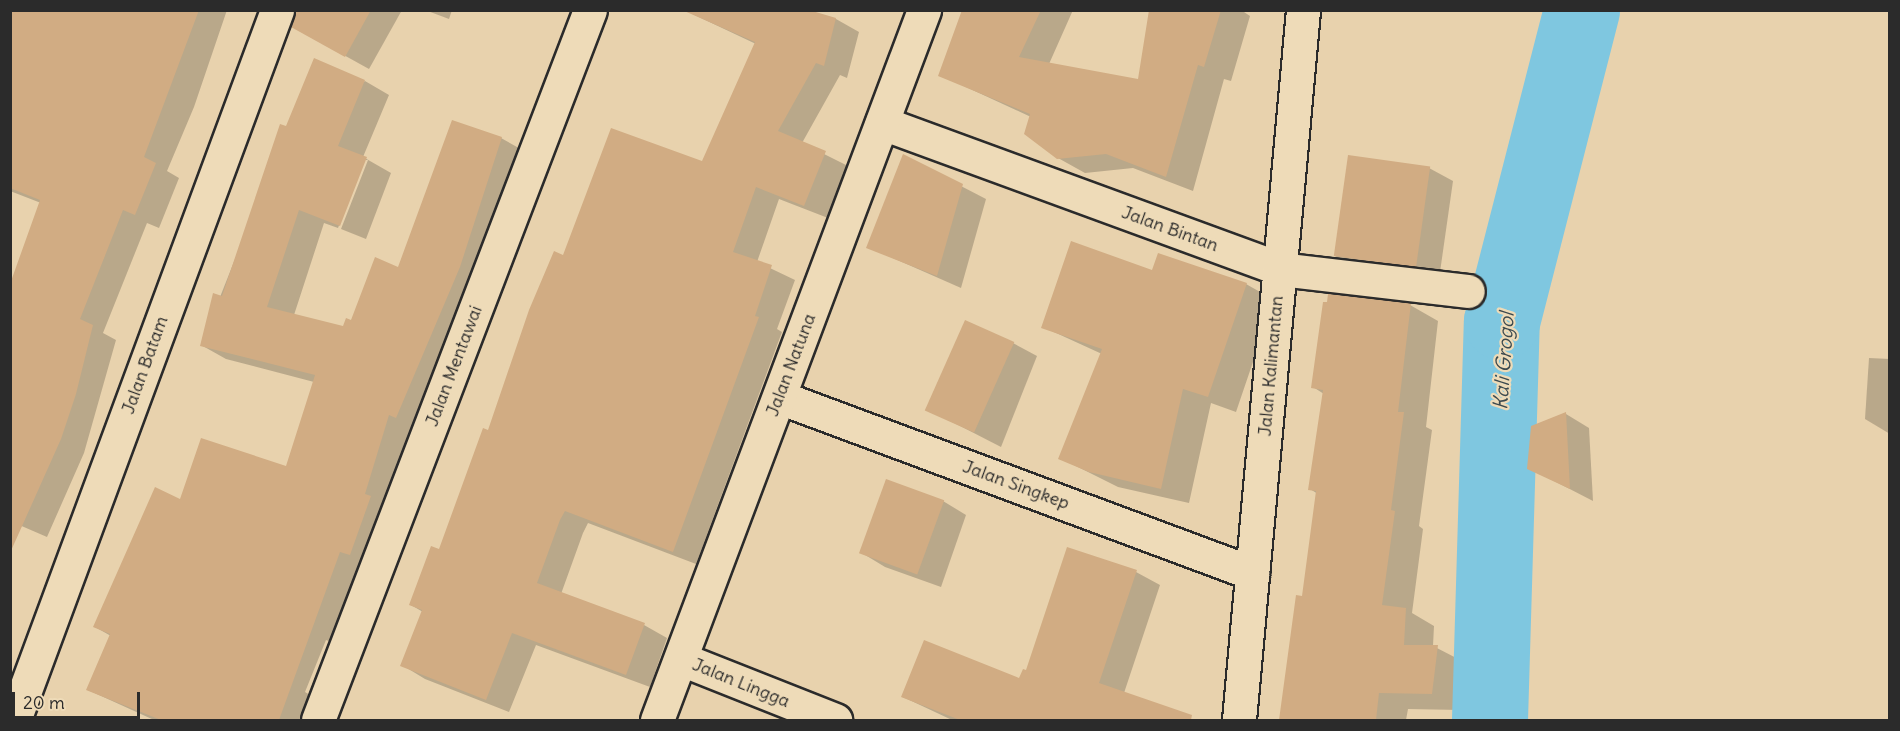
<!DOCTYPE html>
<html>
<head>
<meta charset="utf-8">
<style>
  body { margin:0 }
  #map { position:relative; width:1900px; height:731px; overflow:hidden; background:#e8d2ad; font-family:Delius,sans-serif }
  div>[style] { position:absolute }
  .shadow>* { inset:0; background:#0003 }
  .river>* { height:76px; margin:-38px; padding:0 38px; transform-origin:38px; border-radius:38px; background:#7fc7e0 }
  .building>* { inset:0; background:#d1ac83; transform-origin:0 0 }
  .roads { filter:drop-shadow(2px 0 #2b2b2b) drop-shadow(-2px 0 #2b2b2b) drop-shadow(0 2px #2b2b2b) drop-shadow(0 -2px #2b2b2b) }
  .minor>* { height:33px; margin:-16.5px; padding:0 16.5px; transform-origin:16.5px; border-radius:16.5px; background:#eedbb8 }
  span { translate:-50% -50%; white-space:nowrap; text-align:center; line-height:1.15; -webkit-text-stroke:4.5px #eedbb8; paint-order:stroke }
  .street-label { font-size:18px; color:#2b2b2b }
  .water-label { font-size:20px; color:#3c4a4f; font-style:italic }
  .frame { position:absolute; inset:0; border:12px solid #2b2b2b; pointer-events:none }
  .scale { position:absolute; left:12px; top:692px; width:128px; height:27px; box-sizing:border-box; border:3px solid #2b2b2b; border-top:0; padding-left:8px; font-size:18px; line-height:21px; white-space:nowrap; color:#2b2b2b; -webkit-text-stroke:4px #eedbb8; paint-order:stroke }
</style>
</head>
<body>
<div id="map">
  <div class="shadow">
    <div style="clip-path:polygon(10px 10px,227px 10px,194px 107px,167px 171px,179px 178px,159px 228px,147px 223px,103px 333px,116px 340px,84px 453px,47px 537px,10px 521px,41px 203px,10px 191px)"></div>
    <div style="clip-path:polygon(306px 10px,402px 10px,369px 69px,322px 43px)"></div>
    <div style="clip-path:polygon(425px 10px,452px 10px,449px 19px)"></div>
    <div style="clip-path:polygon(684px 10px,836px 19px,859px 32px,847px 78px,840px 75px,802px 143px,848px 166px,828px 218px,779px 199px,757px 262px,795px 280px,777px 329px,782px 332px,696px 564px,588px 523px,583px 533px,561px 594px,644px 625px,667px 638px,650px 687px,536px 645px,509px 712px,425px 679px,402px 665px,423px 612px,411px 605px,440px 551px,564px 257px,703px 162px,756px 44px)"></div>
    <div style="clip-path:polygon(966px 10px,1073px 10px,1049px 64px,1139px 81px,1151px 10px,1241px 10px,1250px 16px,1231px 81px,1224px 79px,1193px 191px,1133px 168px,1085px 173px,1058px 158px,1031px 117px,940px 75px)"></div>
    <div style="clip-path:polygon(365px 81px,389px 95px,363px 157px,391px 173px,366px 239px,341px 229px,368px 160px,364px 160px,338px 228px,324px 223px,294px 315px,344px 328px,399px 269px,501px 138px,526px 152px,336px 644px,326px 640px,305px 692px,317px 699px,309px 720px,154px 720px,88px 690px,111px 636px,95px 627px,181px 501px,287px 468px,314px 382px,226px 359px,201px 345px,287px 128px)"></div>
    <div style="clip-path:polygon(903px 156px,986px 199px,961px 288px,868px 247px)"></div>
    <div style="clip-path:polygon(1429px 168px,1453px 181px,1439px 279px,1358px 269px,1335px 256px)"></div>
    <div style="clip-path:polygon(1153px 272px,1246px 284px,1274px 300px,1236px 412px,1211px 403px,1189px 503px,1118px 487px,1060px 458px,1102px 354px,1043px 327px)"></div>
    <div style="clip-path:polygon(1410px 305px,1438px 321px,1426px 427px,1432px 430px,1419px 526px,1423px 529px,1412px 613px,1434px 626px,1433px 646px,1466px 663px,1460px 710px,1408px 709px,1406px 720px,1281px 720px,1298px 597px,1303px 597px,1318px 494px,1310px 489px,1324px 394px,1313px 387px)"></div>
    <div style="clip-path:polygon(1013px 343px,1037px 356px,1001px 447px,931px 411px)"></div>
    <div style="clip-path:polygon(1869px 358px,1890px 359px,1890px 434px,1865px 419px)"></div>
    <div style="clip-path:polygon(1566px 414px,1589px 428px,1593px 501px,1529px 468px)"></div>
    <div style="clip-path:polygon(943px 501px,966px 515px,941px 587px,885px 567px,862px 553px)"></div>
    <div style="clip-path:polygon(1136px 572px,1160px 585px,1124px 693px,1184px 720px,952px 720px,903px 697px,1020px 680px)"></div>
  </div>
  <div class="river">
    <div style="left:1490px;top:720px;width:398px;rotate:-88.3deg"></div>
    <div style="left:1502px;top:322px;width:322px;rotate:-75.6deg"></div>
  </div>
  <div class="building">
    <div style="clip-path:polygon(10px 10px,199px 10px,144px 157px,156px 163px,135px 215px,123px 210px,80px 319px,93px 325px,76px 394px,61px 439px,10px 553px,10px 284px,40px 200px,10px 188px)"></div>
    <div style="clip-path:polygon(295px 10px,371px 10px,345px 57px,291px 27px)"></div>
    <div style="clip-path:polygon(682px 10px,809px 10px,836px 18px,824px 66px,816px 63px,778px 131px,826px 151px,804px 206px,756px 187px,733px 252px,772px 265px,755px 316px,759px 317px,673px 552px,565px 511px,560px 520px,537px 583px,645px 623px,626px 675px,512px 633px,486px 700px,400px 666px,422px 610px,409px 605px,431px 546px,439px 549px,483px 428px,488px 430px,529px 310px,554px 251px,563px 255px,611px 128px,702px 161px,755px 42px)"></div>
    <div style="clip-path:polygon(962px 10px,1041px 10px,1019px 57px,1138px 79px,1149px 10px,1221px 10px,1204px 67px,1198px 65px,1166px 177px,1106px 154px,1057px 159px,1024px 134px,1030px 114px,938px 76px)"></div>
    <div style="clip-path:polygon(314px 58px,365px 80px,338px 146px,367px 157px,340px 226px,299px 210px,267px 307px,343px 326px,346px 318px,351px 320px,375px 257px,398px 267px,452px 120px,502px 137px,460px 267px,396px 418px,389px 415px,365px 494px,371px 496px,350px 555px,340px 552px,279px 720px,161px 720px,86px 690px,110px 634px,93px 627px,155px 487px,180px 499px,201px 438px,286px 466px,315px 375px,200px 346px,213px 293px,222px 296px,280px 124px,286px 126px)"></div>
    <div style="clip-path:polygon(903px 154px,963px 184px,937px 276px,866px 248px)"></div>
    <div style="left:1348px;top:155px;width:83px;height:102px;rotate:8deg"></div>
    <div style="clip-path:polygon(1071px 241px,1152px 270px,1158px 253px,1247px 283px,1208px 397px,1183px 389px,1161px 489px,1089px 472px,1058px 459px,1102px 349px,1041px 328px)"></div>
    <div style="clip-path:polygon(1328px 294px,1411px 303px,1398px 412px,1404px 412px,1391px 510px,1395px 511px,1382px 605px,1406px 608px,1404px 645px,1438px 645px,1432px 694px,1379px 693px,1376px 720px,1279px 720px,1296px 595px,1302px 596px,1316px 491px,1308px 490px,1323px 390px,1311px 388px,1323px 302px,1327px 302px)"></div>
    <div style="left:965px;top:320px;width:54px;height:99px;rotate:24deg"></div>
    <div style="clip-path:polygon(1566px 412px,1570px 489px,1527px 469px,1531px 426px)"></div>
    <div style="left:886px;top:479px;width:62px;height:79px;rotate:20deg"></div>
    <div style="clip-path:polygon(1067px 547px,1137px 570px,1099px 683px,1192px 715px,1191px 720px,960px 720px,901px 697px,924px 640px,1019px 678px,1023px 669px,1026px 670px)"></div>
  </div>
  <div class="roads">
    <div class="minor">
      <div style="left:882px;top:123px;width:424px;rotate:20.1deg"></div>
      <div style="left:1280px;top:269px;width:189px;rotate:6.7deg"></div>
      <div style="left:779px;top:397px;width:505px;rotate:20.41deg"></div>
      <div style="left:681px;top:659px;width:166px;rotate:21.6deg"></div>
      <div style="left:14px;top:720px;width:757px;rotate:-69.67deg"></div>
      <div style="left:318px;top:720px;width:760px;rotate:-69.04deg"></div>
      <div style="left:657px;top:720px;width:759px;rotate:-69.39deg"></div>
      <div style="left:1239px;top:720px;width:713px;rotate:-84.85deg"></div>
    </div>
  </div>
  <div class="street-label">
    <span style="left:1170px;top:229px;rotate:20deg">Jalan Bintan</span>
    <span style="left:145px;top:365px;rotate:-70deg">Jalan Batam</span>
    <span style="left:791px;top:365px;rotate:-69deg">Jalan Natuna</span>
    <span style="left:454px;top:366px;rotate:-69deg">Jalan Mentawai</span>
    <span style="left:1271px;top:366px;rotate:-85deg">Jalan Kalimantan</span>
    <span style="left:1016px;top:485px;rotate:20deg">Jalan Singkep</span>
    <span style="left:741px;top:683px;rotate:22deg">Jalan Lingga</span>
  </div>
  <div class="water-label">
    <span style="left:1503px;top:361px;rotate:-86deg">Kali Grogol</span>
  </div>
  <div class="frame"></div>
  <div class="scale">20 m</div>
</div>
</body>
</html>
